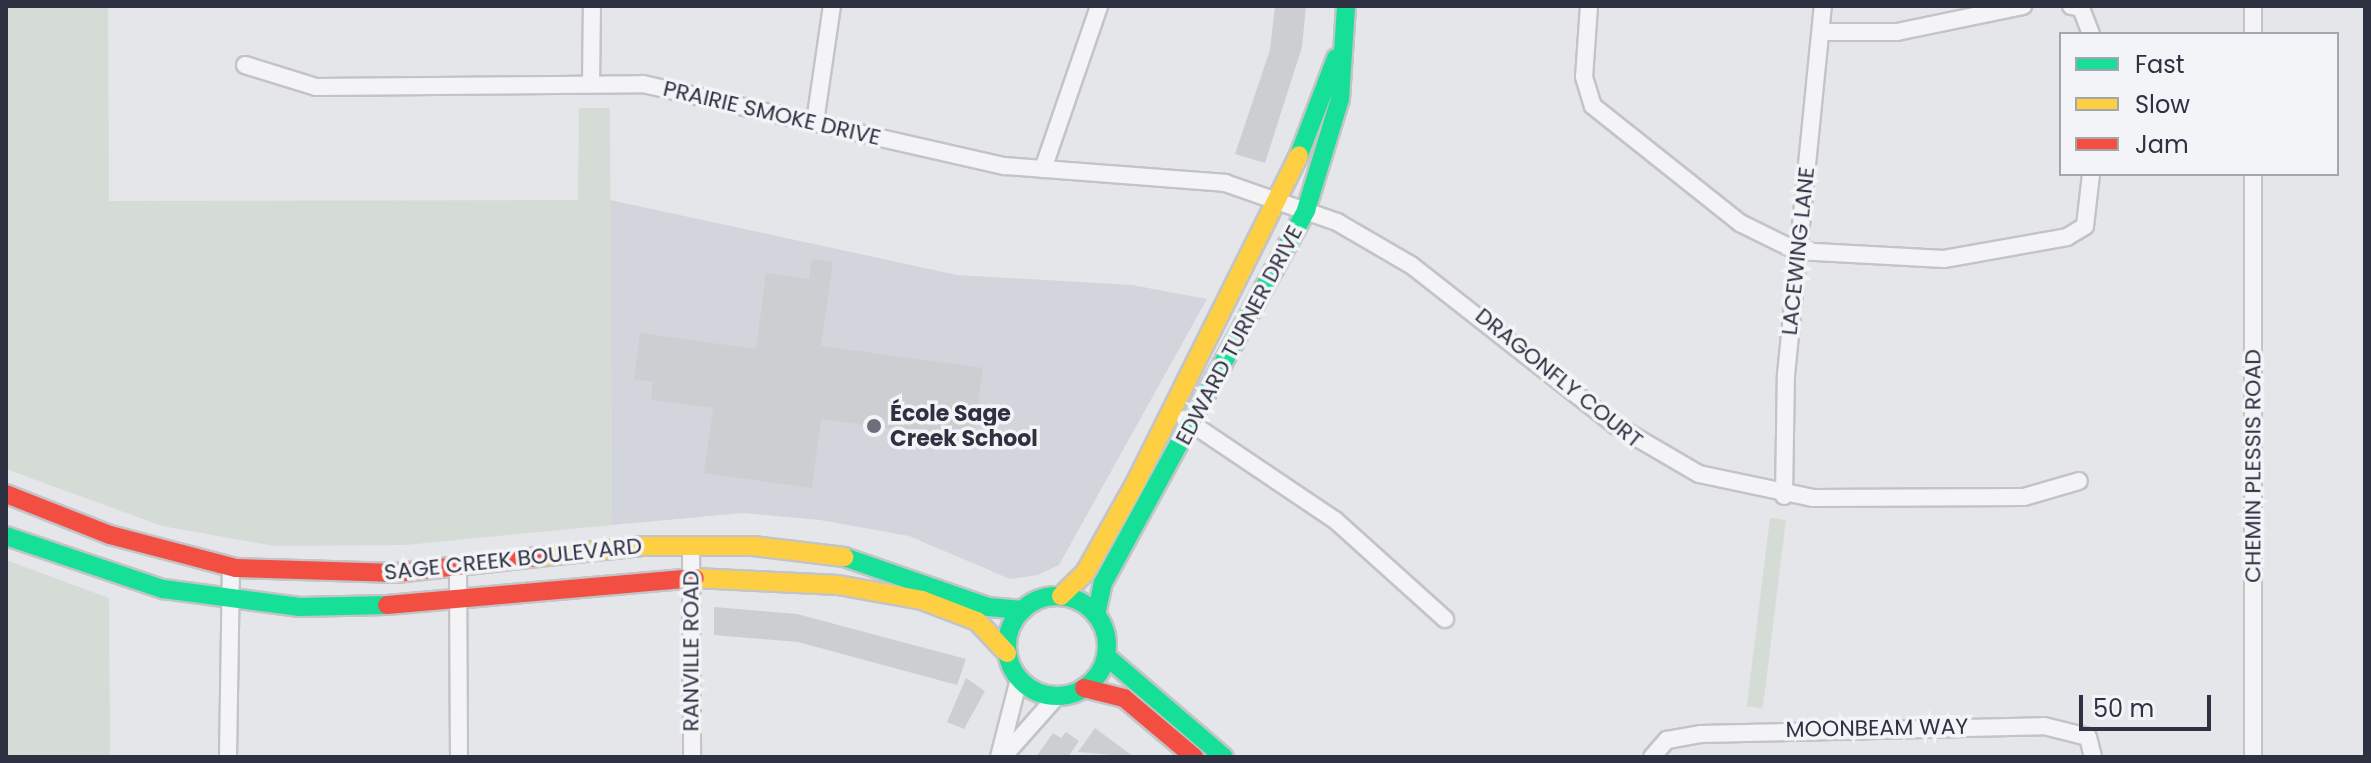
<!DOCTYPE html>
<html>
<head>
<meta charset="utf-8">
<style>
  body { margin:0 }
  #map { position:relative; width:2371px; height:763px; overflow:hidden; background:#e4e6e9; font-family:Poppins,sans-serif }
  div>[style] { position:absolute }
  .built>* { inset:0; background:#d3d5dc }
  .green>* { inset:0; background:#d4dcd5; transform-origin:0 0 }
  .building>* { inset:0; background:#cdced1 }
  .roads { filter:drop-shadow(2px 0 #c3c4c7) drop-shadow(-2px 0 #c3c4c7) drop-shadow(0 2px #c3c4c7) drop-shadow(0 -2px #c3c4c7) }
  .street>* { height:16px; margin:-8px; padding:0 8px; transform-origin:8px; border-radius:8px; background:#f4f4f6 }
  .fast>* { height:18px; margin:-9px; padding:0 9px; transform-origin:9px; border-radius:9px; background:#16e098 }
  .fast>.ring { margin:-9px; padding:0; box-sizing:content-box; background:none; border:18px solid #16e098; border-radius:50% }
  .slow>* { height:18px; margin:-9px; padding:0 9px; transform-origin:9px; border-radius:9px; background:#ffcf43 }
  .jam>* { height:18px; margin:-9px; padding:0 9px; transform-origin:9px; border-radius:9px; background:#f24e42 }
  .dots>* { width:22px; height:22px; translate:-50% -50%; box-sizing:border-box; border:4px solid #f3f4f7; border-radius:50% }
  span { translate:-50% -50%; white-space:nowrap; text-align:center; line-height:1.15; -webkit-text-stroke:7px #f3f4f7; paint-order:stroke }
  .street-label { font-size:22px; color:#2d3141 }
  .poi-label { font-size:22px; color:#2d3141; font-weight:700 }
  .left { translate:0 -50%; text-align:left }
  .frame { position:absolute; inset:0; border:8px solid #2d3141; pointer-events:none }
  .legend { position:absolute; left:2059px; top:32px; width:280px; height:144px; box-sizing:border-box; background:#f3f4f7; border:2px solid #a4a6ae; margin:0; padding:10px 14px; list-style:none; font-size:24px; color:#2d3141 }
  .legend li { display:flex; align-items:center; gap:16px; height:40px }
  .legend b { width:40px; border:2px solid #a4a6ae }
  .scale { position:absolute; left:2079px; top:695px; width:132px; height:36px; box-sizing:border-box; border:4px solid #2d3141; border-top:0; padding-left:10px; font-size:24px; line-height:28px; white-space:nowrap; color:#2d3141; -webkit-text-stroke:6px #f3f4f7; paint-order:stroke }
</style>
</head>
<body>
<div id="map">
  <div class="built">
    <div style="clip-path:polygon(610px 200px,957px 275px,1132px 285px,1207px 299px,1059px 565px,1038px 575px,1010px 579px,909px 536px,820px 520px,743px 513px,612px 525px)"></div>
  </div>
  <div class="green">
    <div style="clip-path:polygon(6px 6px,108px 6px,109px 201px,578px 200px,579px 108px,610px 108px,612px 525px,405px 545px,275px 546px,162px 526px,6px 469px)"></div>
    <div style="left:1770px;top:518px;width:16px;height:190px;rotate:7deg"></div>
    <div style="clip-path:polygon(6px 560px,109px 598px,110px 757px,6px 757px)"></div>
  </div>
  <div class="building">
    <div style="clip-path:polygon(1275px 6px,1306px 6px,1302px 47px,1265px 163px,1235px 154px,1270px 50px)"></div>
    <div style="clip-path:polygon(812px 259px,833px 262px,821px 346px,983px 368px,973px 440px,821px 419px,812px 488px,704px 473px,713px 408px,651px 400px,653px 382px,634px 379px,640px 333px,756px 349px,766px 273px,809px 279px)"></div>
    <div style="clip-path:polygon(714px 607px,797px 614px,966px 659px,957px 685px,798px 642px,714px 635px)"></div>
    <div style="clip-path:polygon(966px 678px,985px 691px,964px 729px,947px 722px)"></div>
    <div style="clip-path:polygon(1095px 728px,1134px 757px,1078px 752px)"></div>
    <div style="clip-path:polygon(1066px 732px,1079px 741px,1068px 757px,1036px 757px,1053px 733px,1061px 738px)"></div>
  </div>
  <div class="roads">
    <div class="street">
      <div style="left:1589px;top:6px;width:71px;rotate:94deg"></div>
      <div style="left:1584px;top:77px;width:30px;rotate:73deg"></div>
      <div style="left:1593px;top:106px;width:188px;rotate:38.5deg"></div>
      <div style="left:1740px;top:223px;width:64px;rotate:26.2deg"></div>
      <div style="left:1797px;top:251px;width:147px;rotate:3.1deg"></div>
      <div style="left:1944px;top:259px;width:125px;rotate:-10.1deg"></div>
      <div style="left:2067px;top:237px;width:21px;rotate:-31deg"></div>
      <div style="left:2085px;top:226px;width:52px;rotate:-83.4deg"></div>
      <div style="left:2071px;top:6px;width:10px;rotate:11deg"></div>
      <div style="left:2081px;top:8px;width:28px;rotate:69deg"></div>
      <div style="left:1822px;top:32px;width:75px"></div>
      <div style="left:1897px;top:32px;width:129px;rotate:-11.7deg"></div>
      <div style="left:2253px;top:34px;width:28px;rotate:-90deg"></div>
      <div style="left:245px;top:65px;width:74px;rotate:17.2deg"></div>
      <div style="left:316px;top:87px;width:327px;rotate:-0.5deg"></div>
      <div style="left:643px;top:84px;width:371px;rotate:12.8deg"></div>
      <div style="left:1005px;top:166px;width:221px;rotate:4.4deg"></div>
      <div style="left:1225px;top:183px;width:119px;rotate:19.2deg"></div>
      <div style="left:1337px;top:222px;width:86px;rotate:30.2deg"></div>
      <div style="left:1411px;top:265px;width:259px;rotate:38.1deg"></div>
      <div style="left:1615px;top:425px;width:97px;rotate:30.3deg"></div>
      <div style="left:1699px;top:474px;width:116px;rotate:11.9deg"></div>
      <div style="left:1813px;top:498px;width:211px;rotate:-0.3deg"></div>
      <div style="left:2024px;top:497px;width:57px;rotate:-16.2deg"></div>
      <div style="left:591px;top:84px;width:78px;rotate:-89.3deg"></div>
      <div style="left:815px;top:122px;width:117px;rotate:-81.7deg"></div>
      <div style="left:1043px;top:169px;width:172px;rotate:-71deg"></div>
      <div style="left:1185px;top:419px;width:181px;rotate:34deg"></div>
      <div style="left:1335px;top:520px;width:148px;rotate:42deg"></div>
      <div style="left:1784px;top:496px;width:121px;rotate:-89.1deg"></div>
      <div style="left:1786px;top:375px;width:371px;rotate:-84.3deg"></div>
      <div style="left:691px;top:545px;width:212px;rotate:89.7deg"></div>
      <div style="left:458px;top:567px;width:190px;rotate:89.7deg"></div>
      <div style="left:228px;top:757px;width:190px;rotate:-89.1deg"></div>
      <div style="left:999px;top:757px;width:81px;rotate:-75.6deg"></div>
      <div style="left:1003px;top:757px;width:81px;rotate:-48.5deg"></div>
      <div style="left:1652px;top:757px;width:23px;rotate:-49deg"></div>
      <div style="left:1667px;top:740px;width:35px;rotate:-10deg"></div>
      <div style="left:1701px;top:734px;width:343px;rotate:-1.3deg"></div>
      <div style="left:2044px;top:726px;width:45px;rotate:14deg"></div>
      <div style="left:2088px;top:737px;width:21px;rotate:76deg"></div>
      <div style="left:2253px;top:757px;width:583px;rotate:-90deg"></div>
    </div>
    <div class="fast">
      <div style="left:1299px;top:155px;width:104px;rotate:-69.1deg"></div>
      <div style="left:6px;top:536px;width:166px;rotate:18.7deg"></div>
      <div style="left:163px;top:589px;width:138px;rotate:7.5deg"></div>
      <div style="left:300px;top:607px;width:87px;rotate:-1.3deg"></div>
      <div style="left:844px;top:557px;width:152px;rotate:19.1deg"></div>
      <div style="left:988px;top:607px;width:35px;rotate:5deg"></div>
      <div class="ring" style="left:1007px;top:596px;width:82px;height:82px"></div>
      <div style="left:1096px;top:615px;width:33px;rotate:-78deg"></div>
      <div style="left:1103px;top:583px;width:425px;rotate:-61.4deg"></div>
      <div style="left:1306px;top:210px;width:116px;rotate:-73deg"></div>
      <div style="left:1340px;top:99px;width:93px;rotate:-86.3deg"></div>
      <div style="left:1106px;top:656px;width:155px;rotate:40.6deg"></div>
    </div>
    <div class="slow">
      <div style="left:538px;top:557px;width:105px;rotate:-6deg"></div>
      <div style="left:642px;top:546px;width:111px"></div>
      <div style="left:753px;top:546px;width:92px;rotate:6.9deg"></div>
      <div style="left:695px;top:578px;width:143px;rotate:2.8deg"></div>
      <div style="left:838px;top:585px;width:85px;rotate:10.1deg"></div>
      <div style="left:922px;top:600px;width:59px;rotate:20.9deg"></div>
      <div style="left:977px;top:621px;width:44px;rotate:46.8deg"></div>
      <div style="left:1061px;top:596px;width:33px;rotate:-44deg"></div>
      <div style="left:1085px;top:573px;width:104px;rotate:-60.7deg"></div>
      <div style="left:1136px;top:482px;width:365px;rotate:-63.5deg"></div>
    </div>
    <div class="jam">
      <div style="left:6px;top:494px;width:112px;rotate:21.5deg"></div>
      <div style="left:110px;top:535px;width:130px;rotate:14.7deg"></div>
      <div style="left:236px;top:568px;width:160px;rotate:1.8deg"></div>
      <div style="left:396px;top:573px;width:143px;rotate:-6.4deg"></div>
      <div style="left:387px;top:605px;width:309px;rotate:-5deg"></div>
      <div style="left:1084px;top:688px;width:41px;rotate:14deg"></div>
      <div style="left:1124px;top:698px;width:92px;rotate:40.1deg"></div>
    </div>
  </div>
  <div class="dots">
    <div style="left:874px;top:426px;background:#6d707c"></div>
  </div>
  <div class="street-label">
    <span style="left:772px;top:113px;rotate:13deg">PRAIRIE SMOKE DRIVE</span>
    <span style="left:1798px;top:251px;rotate:-84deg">LACEWING LANE</span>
    <span style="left:1239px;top:335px;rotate:-62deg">EDWARD TURNER DRIVE</span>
    <span style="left:1559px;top:378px;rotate:39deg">DRAGONFLY COURT</span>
    <span style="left:2253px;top:466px;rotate:-90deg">CHEMIN PLESSIS ROAD</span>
    <span style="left:513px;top:559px;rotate:-6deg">SAGE CREEK BOULEVARD</span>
    <span style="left:691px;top:651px;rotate:-90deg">RANVILLE ROAD</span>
    <span style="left:1877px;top:728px;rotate:-1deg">MOONBEAM WAY</span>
  </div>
  <div class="poi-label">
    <span class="left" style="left:890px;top:426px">École Sage<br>Creek School</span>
  </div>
  <div class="frame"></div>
  <ul class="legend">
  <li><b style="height:10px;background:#16e098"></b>Fast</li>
  <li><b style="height:10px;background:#ffcf43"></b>Slow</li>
  <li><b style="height:10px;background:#f24e42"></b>Jam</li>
  </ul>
  <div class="scale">50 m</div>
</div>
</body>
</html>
